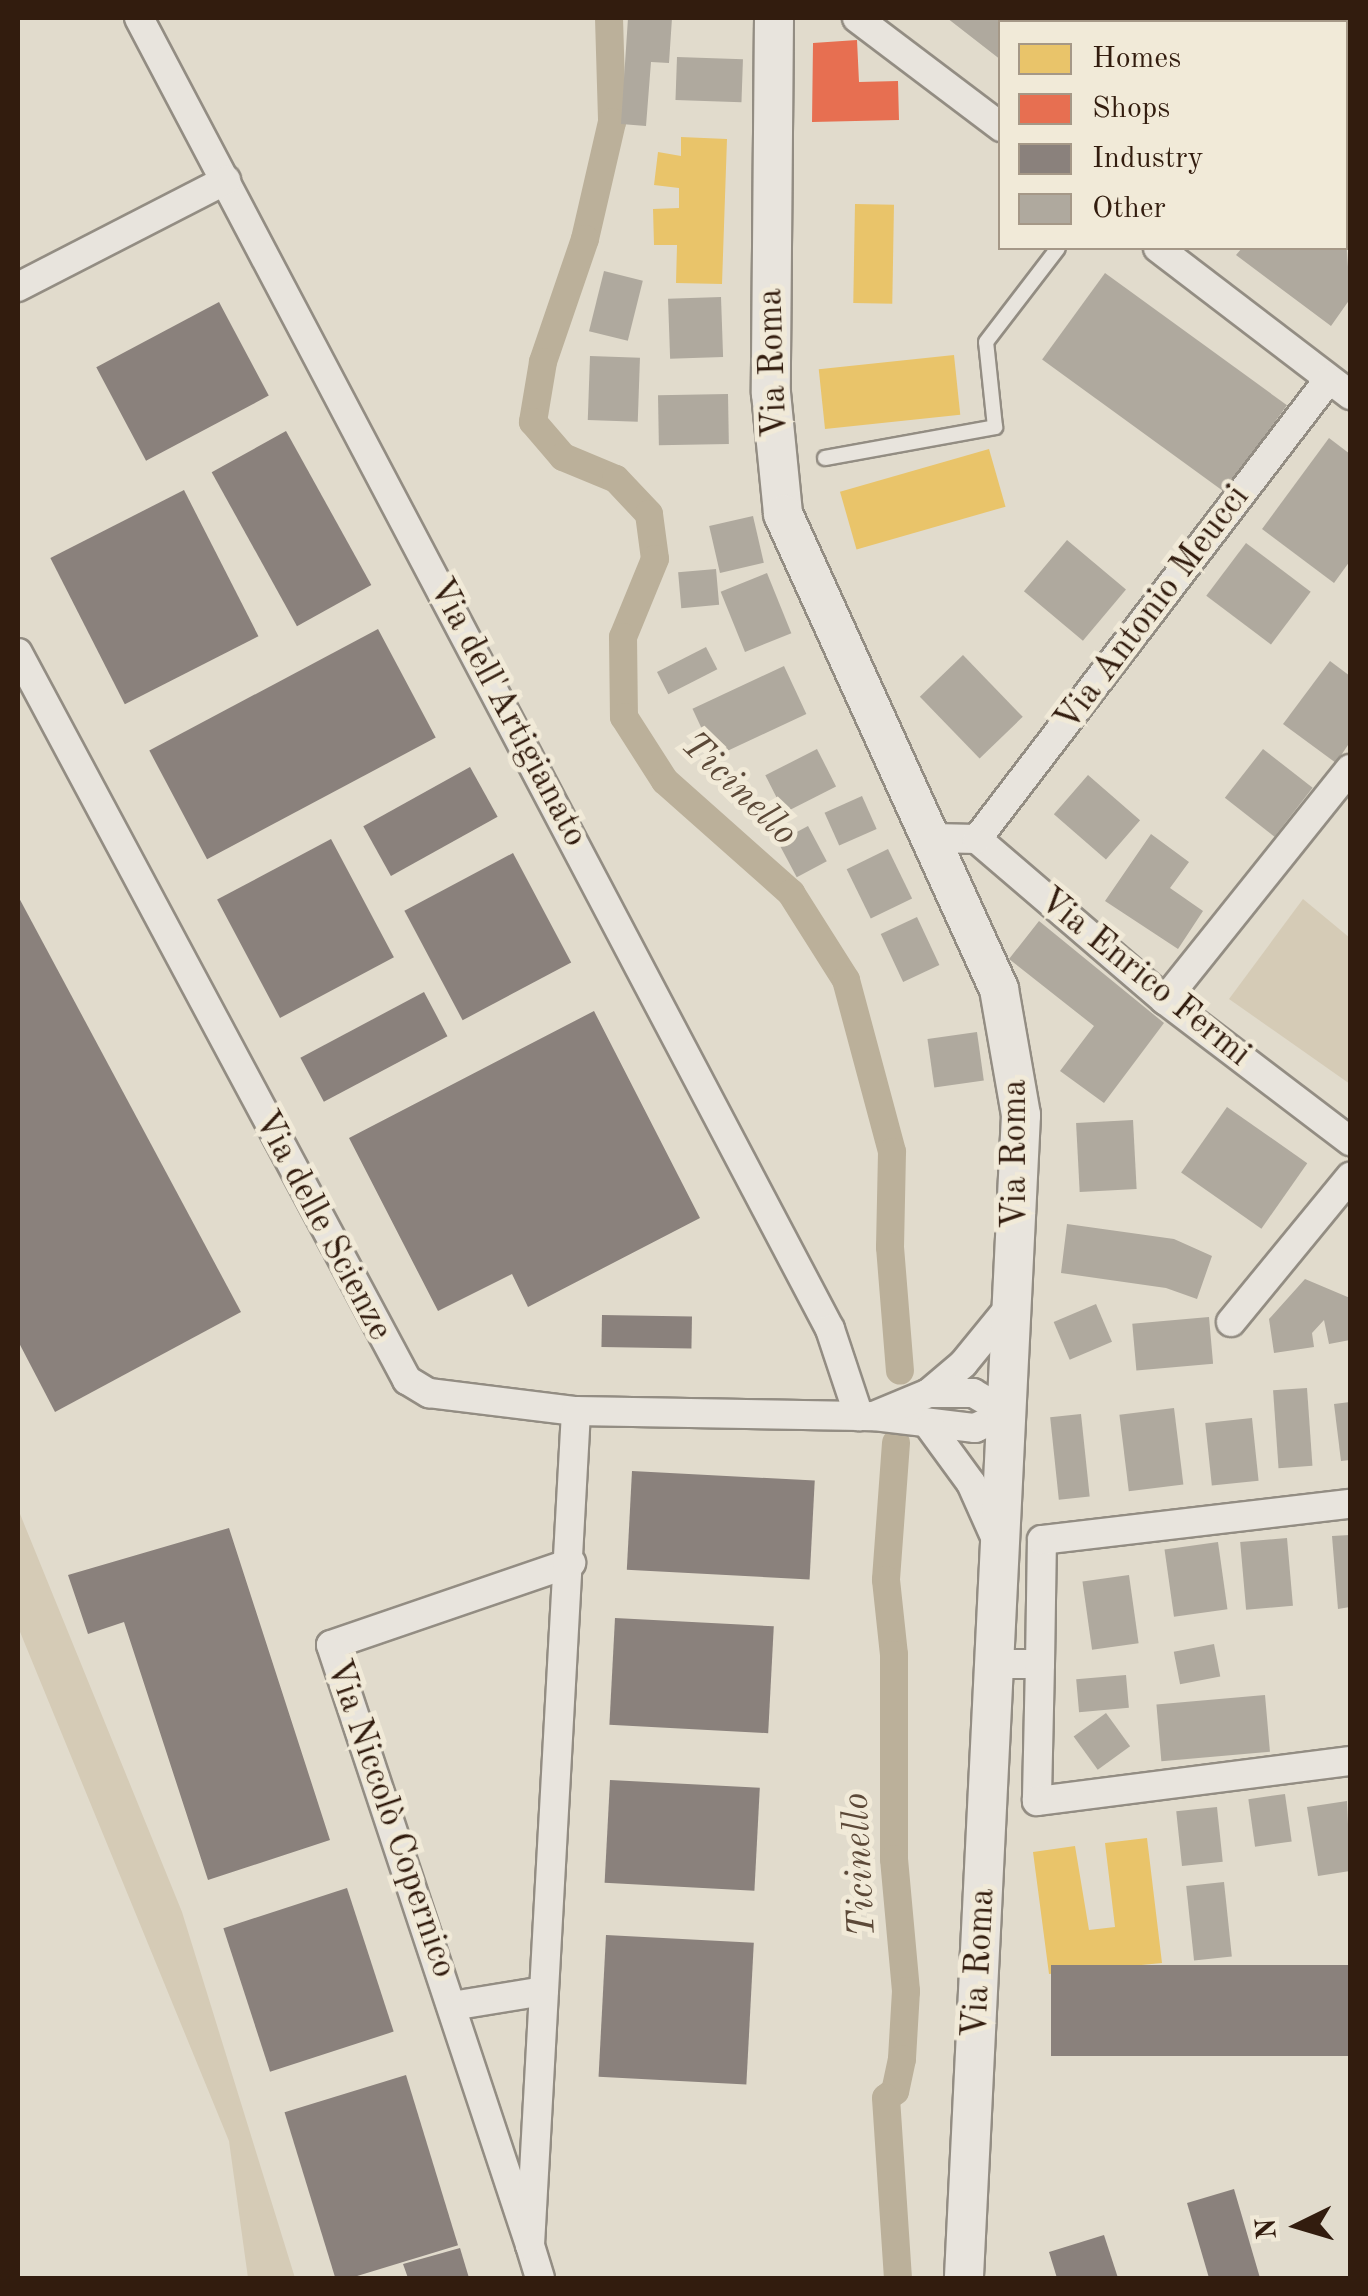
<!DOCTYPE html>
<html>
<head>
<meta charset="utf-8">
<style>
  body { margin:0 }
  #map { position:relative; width:1368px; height:2296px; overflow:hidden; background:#e1dbcc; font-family:"Old Standard TT",serif }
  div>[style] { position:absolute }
  .green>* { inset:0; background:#d5cbb6 }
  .homes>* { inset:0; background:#e9c46a; transform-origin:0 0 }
  .shops>* { inset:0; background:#e76f51 }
  .industry>* { inset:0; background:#8a817c; transform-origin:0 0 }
  .canal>* { height:28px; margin:-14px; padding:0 14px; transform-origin:14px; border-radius:14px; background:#bbb09a }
  .building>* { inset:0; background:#afa99e; transform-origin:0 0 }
  .roads { filter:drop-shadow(2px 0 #938d83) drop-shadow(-2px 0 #938d83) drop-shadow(0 2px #938d83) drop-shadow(0 -2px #938d83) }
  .lane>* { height:14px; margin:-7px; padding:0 7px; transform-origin:7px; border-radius:7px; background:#e8e4dd }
  .street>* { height:28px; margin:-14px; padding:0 14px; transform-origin:14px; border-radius:14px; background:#e8e4dd }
  .secondary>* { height:38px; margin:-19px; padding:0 19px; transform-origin:19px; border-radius:19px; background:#e8e4dd }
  span { translate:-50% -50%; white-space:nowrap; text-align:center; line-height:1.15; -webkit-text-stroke:10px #f1ead8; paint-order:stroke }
  .street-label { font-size:35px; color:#321c0e }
  .water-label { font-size:38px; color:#5c4938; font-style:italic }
  .frame { position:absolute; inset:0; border:20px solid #321c0e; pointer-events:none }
  .legend { position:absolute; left:998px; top:20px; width:350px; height:230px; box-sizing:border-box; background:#f1ead8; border:2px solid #a59887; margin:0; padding:12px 18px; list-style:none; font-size:30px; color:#321c0e }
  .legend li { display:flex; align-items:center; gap:20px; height:50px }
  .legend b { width:50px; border:2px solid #a59887 }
  .north { position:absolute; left:1248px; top:2176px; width:100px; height:100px; -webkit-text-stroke:8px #f1ead8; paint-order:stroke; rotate:265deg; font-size:28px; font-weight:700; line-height:40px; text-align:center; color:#321c0e }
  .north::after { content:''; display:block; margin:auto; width:35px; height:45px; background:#321c0e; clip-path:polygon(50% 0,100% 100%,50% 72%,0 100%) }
</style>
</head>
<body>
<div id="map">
  <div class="green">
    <div style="clip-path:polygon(1303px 899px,1350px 938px,1350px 1084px,1229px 999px)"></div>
    <div style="clip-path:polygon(18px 1509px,182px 1912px,295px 2278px,248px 2278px,229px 2141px,18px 1627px)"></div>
  </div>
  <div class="homes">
    <div style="clip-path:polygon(681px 137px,727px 139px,722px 284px,676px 283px,677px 245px,654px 245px,653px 209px,679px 208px,679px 188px,654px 185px,658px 152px,681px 156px)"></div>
    <div style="left:855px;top:204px;width:39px;height:99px;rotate:1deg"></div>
    <div style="left:954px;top:355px;width:60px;height:136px;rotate:84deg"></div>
    <div style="left:989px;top:449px;width:60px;height:155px;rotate:74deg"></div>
    <div style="clip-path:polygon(1147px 1838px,1162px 1963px,1049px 1974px,1033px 1852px,1075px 1846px,1089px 1930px,1115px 1927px,1105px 1843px)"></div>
  </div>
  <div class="shops">
    <div style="clip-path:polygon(857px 40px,859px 82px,898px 81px,899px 120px,812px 122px,813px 43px)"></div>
  </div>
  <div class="industry">
    <div style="left:219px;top:302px;width:106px;height:139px;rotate:62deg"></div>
    <div style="left:286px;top:431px;width:176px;height:85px;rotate:61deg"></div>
    <div style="left:184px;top:490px;width:164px;height:150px;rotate:63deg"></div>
    <div style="left:378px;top:629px;width:123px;height:259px;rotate:62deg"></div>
    <div style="left:470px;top:767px;width:57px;height:122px;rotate:61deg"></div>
    <div style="left:331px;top:839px;width:134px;height:129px;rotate:62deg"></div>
    <div style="left:513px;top:853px;width:124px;height:123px;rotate:62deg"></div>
    <div style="clip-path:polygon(18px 896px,241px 1312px,55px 1412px,18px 1341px)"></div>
    <div style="left:424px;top:992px;width:50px;height:140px;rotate:62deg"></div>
    <div style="clip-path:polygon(594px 1011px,700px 1218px,528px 1307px,512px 1274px,438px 1311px,349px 1138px)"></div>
    <div style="left:602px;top:1315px;width:90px;height:32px;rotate:1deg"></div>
    <div style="left:632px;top:1471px;width:183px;height:99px;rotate:3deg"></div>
    <div style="clip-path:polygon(229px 1528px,330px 1840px,208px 1880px,124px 1622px,88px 1634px,68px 1575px)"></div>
    <div style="left:615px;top:1618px;width:159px;height:107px;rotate:3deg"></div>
    <div style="left:610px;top:1780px;width:150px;height:103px;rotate:3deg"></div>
    <div style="left:347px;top:1888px;width:151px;height:130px;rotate:72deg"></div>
    <div style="left:606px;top:1935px;width:148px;height:142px;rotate:3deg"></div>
    <div style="left:1350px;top:1965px;width:91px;height:299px;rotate:90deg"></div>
    <div style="left:406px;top:2075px;width:178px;height:127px;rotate:73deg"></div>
    <div style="clip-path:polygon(1234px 2189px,1260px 2278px,1209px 2278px,1187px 2203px)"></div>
    <div style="clip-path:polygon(1104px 2235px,1118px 2278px,1057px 2278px,1049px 2252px)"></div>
    <div style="clip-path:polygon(460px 2248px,469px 2278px,408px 2278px,403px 2264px)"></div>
  </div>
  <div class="canal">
    <div style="left:609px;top:18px;width:104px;rotate:88.3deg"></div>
    <div style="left:612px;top:122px;width:120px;rotate:103deg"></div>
    <div style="left:585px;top:239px;width:130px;rotate:108.9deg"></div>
    <div style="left:543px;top:362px;width:61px;rotate:99.5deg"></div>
    <div style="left:533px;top:422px;width:46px;rotate:49.4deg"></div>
    <div style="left:563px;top:457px;width:57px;rotate:22.5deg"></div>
    <div style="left:616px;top:479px;width:48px;rotate:46.7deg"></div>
    <div style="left:649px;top:514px;width:45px;rotate:82.4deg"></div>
    <div style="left:655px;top:559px;width:84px;rotate:112.3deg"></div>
    <div style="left:623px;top:637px;width:80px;rotate:89.3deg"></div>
    <div style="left:624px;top:717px;width:76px;rotate:57.4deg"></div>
    <div style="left:665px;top:781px;width:169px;rotate:41.6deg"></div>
    <div style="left:791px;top:893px;width:103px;rotate:57.7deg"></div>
    <div style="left:846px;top:980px;width:178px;rotate:75deg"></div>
    <div style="left:892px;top:1152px;width:95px;rotate:91.2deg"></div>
    <div style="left:890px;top:1247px;width:124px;rotate:85.4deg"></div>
    <div style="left:896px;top:1443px;width:137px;rotate:94.2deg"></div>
    <div style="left:886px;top:1580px;width:75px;rotate:83.9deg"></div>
    <div style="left:894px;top:1655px;width:204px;rotate:90deg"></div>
    <div style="left:894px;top:1859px;width:133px;rotate:84.8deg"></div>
    <div style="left:906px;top:1991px;width:68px;rotate:93.4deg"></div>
    <div style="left:902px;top:2059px;width:33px;rotate:102deg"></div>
    <div style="left:895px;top:2091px;width:11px;rotate:142deg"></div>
    <div style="left:886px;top:2098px;width:180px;rotate:86.2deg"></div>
  </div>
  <div class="building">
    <div style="clip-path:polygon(628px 18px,672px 18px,669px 63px,651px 62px,646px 126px,621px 124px)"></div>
    <div style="clip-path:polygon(947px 18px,1086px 18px,1093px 22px,1001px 22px,1001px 60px)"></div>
    <div style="clip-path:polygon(1214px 18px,1284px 18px,1281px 22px)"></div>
    <div style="clip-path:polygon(1330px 18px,1350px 22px,1346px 91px,1346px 22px,1326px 22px)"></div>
    <div style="left:677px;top:57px;width:66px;height:43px;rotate:2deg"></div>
    <div style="clip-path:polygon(1346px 235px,1350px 299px,1331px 326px,1236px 255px,1242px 248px,1346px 248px)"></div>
    <div style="left:604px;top:271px;width:40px;height:62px;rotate:14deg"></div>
    <div style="left:1105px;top:273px;width:225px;height:107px;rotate:36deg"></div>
    <div style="left:721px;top:297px;width:60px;height:53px;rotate:88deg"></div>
    <div style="left:590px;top:356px;width:50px;height:64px;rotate:2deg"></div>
    <div style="left:728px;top:394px;width:50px;height:70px;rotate:89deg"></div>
    <div style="clip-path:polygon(1329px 438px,1350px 454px,1350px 561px,1334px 583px,1262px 529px)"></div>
    <div style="left:753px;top:516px;width:48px;height:45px;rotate:77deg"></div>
    <div style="left:1067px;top:540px;width:77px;height:67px;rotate:40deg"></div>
    <div style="left:1246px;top:543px;width:81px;height:66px;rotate:37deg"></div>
    <div style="left:716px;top:569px;width:36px;height:38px;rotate:85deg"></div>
    <div style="left:767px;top:573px;width:65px;height:50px;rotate:68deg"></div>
    <div style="left:706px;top:647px;width:25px;height:55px;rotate:63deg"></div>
    <div style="left:963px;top:655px;width:86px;height:60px;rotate:46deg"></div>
    <div style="clip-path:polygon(1330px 661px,1350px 676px,1350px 742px,1336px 763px,1283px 724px)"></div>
    <div style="left:784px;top:666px;width:53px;height:101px;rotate:65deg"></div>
    <div style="left:817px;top:749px;width:42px;height:58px;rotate:63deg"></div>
    <div style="left:1263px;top:749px;width:63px;height:62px;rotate:38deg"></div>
    <div style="left:1088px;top:775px;width:69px;height:52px;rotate:41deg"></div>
    <div style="left:862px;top:796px;width:36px;height:41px;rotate:66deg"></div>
    <div style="left:808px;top:826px;width:40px;height:34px;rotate:62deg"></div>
    <div style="clip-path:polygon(1151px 834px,1189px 862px,1170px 888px,1203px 911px,1178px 949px,1105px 901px)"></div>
    <div style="left:888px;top:849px;width:55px;height:46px;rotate:64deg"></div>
    <div style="left:917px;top:917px;width:53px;height:40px;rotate:65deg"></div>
    <div style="clip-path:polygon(1039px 921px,1164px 1023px,1104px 1103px,1060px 1071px,1094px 1026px,1009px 959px)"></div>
    <div style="left:977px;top:1032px;width:49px;height:50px;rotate:82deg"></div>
    <div style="left:1227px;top:1107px;width:98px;height:80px;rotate:35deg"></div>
    <div style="left:1133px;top:1120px;width:69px;height:57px;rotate:87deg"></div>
    <div style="clip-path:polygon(1067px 1224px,1174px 1239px,1212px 1256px,1197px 1299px,1166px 1288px,1061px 1273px)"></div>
    <div style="clip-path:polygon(1305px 1279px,1350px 1298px,1350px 1340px,1329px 1344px,1324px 1320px,1312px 1333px,1314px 1347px,1274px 1353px,1269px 1319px)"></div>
    <div style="left:1096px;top:1304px;width:41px;height:46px;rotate:67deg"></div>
    <div style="left:1209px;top:1317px;width:47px;height:77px;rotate:85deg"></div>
    <div style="left:1307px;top:1388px;width:78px;height:34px;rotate:86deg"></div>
    <div style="clip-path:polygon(1350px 1402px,1350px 1460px,1341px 1461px,1334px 1404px)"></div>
    <div style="left:1174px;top:1408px;width:77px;height:55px;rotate:83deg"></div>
    <div style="left:1081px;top:1414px;width:83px;height:31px;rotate:84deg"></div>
    <div style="left:1252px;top:1418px;width:63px;height:47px;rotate:84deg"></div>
    <div style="clip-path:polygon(1350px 1535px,1350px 1607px,1338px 1609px,1332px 1536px)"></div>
    <div style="left:1287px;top:1538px;width:68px;height:47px;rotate:85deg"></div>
    <div style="left:1218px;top:1542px;width:68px;height:54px;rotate:82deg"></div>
    <div style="left:1129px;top:1575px;width:69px;height:47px;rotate:82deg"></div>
    <div style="left:1214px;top:1644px;width:33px;height:41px;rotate:79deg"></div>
    <div style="left:1126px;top:1675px;width:33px;height:50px;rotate:85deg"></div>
    <div style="left:1265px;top:1695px;width:57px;height:109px;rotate:85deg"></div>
    <div style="left:1106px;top:1713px;width:41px;height:40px;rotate:54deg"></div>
    <div style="left:1285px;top:1794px;width:48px;height:37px;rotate:82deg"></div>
    <div style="clip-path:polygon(1347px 1801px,1350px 1871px,1318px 1876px,1307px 1807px)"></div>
    <div style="left:1217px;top:1807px;width:55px;height:41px;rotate:84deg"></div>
    <div style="left:1224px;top:1882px;width:75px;height:38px;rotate:84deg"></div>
  </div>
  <div class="roads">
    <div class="lane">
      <div style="left:825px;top:458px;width:173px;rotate:-10.3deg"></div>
      <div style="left:995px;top:427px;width:85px;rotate:-96deg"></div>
      <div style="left:986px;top:342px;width:118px;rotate:-52.5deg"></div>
    </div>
    <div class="street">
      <div style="left:139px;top:18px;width:1482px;rotate:62.21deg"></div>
      <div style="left:830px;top:1329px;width:92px;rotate:71.6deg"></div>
      <div style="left:857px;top:18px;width:181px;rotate:37.1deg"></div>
      <div style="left:1158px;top:248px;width:242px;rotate:37.4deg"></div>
      <div style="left:18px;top:287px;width:234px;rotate:-27.2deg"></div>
      <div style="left:18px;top:653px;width:825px;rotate:61.85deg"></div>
      <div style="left:407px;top:1380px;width:26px;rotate:31deg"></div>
      <div style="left:429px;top:1393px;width:148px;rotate:7deg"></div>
      <div style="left:576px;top:1411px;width:298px;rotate:1deg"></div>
      <div style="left:874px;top:1416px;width:102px;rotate:6.8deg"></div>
      <div style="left:975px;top:1428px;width:35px;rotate:-25deg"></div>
      <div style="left:933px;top:838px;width:44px;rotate:1.3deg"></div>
      <div style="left:977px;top:839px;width:248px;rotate:40.6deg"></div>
      <div style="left:1165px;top:1000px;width:233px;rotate:37.3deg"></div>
      <div style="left:977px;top:839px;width:579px;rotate:-52.58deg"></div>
      <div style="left:1165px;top:1000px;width:296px;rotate:-51.3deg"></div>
      <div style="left:1231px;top:1322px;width:188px;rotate:-50.6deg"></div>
      <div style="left:929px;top:1393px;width:45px;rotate:-40.5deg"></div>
      <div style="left:963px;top:1364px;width:79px;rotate:-50.7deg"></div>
      <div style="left:874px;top:1416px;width:60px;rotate:-22.7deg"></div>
      <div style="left:929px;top:1393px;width:44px"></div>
      <div style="left:973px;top:1393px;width:39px;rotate:30deg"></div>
      <div style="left:930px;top:1427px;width:69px;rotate:53.8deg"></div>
      <div style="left:971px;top:1483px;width:64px;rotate:65.9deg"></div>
      <div style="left:996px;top:1664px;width:44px"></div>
      <div style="left:1040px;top:1664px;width:124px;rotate:-89.1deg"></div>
      <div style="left:1042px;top:1540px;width:310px;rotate:-6.7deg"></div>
      <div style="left:1040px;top:1664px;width:137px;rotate:91.3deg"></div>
      <div style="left:1037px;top:1801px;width:316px;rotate:-7.3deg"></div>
      <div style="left:452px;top:2006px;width:93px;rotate:-9.3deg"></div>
      <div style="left:530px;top:2245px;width:632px;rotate:-108.35deg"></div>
      <div style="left:331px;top:1645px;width:254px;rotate:-18.9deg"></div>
      <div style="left:540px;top:2278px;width:34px;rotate:-107deg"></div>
      <div style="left:530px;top:2245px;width:835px;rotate:-86.84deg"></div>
    </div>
    <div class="secondary">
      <div style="left:774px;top:18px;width:375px;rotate:90.5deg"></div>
      <div style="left:771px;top:393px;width:122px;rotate:84.3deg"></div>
      <div style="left:783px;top:514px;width:522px;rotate:65.55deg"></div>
      <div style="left:999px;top:989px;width:128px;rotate:80.1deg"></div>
      <div style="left:1021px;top:1115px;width:1164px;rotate:92.81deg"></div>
    </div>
  </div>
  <div class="street-label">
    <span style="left:774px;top:363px;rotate:-92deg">Via Roma</span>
    <span style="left:1153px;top:609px;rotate:-53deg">Via Antonio Meucci</span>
    <span style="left:507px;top:713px;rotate:62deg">Via dell'Artigianato</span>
    <span style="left:1144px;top:978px;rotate:39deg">Via Enrico Fermi</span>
    <span style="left:1016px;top:1154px;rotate:-90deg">Via Roma</span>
    <span style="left:322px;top:1226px;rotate:62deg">Via delle Scienze</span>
    <span style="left:390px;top:1819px;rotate:71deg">Via Niccolò Copernico</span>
    <span style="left:980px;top:1963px;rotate:-87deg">Via Roma</span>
  </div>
  <div class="water-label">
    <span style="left:738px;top:790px;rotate:44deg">Ticinello</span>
    <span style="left:861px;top:1865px;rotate:-93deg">Ticinello</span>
  </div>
  <div class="frame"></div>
  <ul class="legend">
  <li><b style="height:28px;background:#e9c46a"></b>Homes</li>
  <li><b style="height:28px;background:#e76f51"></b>Shops</li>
  <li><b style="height:28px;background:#8a817c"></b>Industry</li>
  <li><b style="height:28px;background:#afa99e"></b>Other</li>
  </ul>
  <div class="north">N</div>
</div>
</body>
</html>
